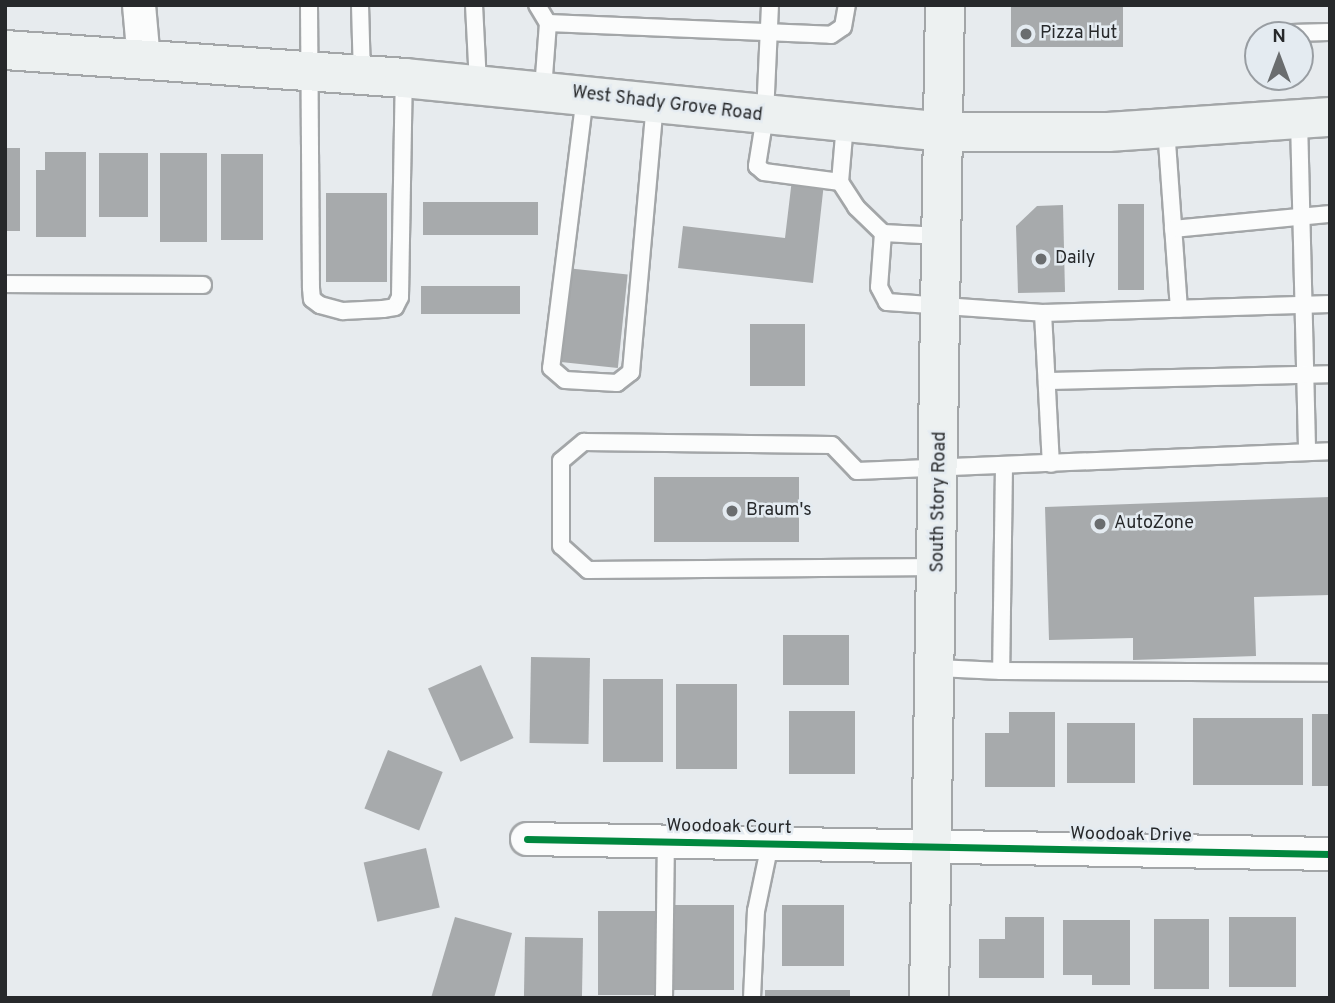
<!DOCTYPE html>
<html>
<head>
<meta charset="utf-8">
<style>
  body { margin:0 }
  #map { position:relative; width:1335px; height:1003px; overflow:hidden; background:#e7ebee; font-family:Overpass,sans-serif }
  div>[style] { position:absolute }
  .building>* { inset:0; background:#a7aaac; transform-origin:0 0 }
  .roads { filter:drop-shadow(2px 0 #a3a6a8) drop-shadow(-2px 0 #a3a6a8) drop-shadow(0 2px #a3a6a8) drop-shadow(0 -2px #a3a6a8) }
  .lane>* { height:16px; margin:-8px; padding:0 8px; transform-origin:8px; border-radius:8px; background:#fbfcfc }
  .street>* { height:32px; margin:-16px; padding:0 16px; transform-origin:16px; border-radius:16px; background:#fbfcfc }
  .secondary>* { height:38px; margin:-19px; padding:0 19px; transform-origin:19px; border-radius:19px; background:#edf1f1 }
  .cycleway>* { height:7px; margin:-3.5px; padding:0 3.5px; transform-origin:3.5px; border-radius:3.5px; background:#00873e }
  .dots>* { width:19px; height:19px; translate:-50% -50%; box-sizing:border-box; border:4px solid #e4ebf1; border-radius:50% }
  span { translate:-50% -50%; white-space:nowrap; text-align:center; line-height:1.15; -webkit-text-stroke:5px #e4ebf1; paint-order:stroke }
  .poi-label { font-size:18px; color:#27292b }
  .left { translate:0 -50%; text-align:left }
  .street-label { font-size:18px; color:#27292b }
  .frame { position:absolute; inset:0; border:7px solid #27292b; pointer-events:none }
  .north { position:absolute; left:1244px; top:21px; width:70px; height:70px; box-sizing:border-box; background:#e4ebf1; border:2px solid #989da2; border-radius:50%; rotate:0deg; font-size:19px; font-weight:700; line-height:28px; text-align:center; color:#27292b }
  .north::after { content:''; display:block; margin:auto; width:24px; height:32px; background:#6a6d6f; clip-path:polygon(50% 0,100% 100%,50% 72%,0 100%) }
</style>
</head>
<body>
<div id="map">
  <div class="building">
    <div style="left:1011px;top:5px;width:112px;height:42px"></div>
    <div style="left:5px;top:148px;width:15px;height:83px"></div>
    <div style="clip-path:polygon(45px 152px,86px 152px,86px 237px,36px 237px,36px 170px,45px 170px)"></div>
    <div style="left:99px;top:153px;width:49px;height:64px"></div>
    <div style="left:160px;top:153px;width:47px;height:89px"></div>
    <div style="left:221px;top:154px;width:42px;height:86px"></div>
    <div style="clip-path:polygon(792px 179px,824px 183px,813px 283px,678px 268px,683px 226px,785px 238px)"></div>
    <div style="left:326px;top:193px;width:61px;height:89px"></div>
    <div style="left:423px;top:202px;width:115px;height:33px"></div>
    <div style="left:1118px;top:204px;width:26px;height:86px"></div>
    <div style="clip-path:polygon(1063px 205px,1065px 292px,1018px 293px,1016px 226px,1037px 206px)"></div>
    <div style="left:566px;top:268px;width:62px;height:94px;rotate:6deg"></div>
    <div style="left:421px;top:286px;width:99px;height:28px"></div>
    <div style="left:750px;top:324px;width:55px;height:62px"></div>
    <div style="left:799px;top:477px;width:65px;height:145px;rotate:90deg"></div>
    <div style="clip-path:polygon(1330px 497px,1330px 595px,1254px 597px,1256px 656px,1133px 660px,1133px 638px,1049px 640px,1045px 507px)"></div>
    <div style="left:783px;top:635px;width:66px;height:50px"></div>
    <div style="left:531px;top:657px;width:59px;height:86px;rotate:1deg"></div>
    <div style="left:481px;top:665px;width:80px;height:58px;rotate:66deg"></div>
    <div style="left:603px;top:679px;width:60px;height:83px"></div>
    <div style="left:676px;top:684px;width:61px;height:85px"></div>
    <div style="left:789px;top:711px;width:66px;height:63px"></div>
    <div style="clip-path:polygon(1009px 712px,1055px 712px,1055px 787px,985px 787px,985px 733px,1009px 733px)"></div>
    <div style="left:1312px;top:714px;width:18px;height:72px"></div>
    <div style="left:1193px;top:718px;width:110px;height:67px"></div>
    <div style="left:1067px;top:723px;width:68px;height:60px"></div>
    <div style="left:388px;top:750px;width:59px;height:63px;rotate:22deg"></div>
    <div style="left:426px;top:848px;width:61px;height:64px;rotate:77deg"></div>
    <div style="left:672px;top:905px;width:62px;height:85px"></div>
    <div style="left:782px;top:905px;width:62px;height:61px"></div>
    <div style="left:598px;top:911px;width:61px;height:84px"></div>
    <div style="clip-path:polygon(455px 917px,512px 933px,494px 998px,431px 998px)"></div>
    <div style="clip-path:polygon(1005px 917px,1044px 917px,1044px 978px,979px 978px,979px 939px,1005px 939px)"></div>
    <div style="left:1229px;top:917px;width:67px;height:70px"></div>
    <div style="left:1154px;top:919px;width:55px;height:70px"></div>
    <div style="clip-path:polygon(1063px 920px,1130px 920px,1130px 985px,1092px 985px,1092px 975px,1063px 975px)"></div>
    <div style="left:525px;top:937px;width:58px;height:61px;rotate:1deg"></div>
    <div style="left:765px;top:990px;width:85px;height:8px"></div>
  </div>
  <div class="roads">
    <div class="lane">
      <div style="left:309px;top:5px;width:283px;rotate:89.6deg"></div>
      <div style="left:311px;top:288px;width:11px;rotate:85deg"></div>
      <div style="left:312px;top:299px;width:10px;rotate:37deg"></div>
      <div style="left:320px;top:305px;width:24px;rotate:15deg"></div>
      <div style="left:343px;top:311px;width:40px;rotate:-2.9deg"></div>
      <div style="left:383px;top:309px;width:12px;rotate:-9deg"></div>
      <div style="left:395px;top:307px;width:11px;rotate:-63deg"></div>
      <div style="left:400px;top:297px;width:219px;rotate:-89deg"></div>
      <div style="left:360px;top:5px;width:70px;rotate:88.4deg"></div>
      <div style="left:474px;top:5px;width:80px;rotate:87.1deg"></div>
      <div style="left:537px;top:5px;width:21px;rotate:59deg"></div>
      <div style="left:548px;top:23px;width:67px;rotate:94.3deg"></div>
      <div style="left:770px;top:5px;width:111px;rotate:92.6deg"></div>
      <div style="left:765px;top:116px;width:51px;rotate:99.1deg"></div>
      <div style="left:757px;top:166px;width:9px;rotate:41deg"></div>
      <div style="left:764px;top:172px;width:77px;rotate:7.5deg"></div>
      <div style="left:840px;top:182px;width:30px;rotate:57deg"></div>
      <div style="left:856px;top:207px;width:37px;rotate:44deg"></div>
      <div style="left:883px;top:233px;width:58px;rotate:3deg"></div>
      <div style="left:548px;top:23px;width:283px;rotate:2.4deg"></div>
      <div style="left:831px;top:35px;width:14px;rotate:-34deg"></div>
      <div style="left:843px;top:27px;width:22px;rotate:-80deg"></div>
      <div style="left:1290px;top:33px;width:40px;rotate:-1.4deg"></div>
      <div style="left:585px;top:96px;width:274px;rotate:97.1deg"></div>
      <div style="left:551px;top:368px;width:18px;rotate:41deg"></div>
      <div style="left:565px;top:380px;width:52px;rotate:3.3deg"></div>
      <div style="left:617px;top:383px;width:18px;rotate:-38deg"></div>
      <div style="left:631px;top:372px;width:270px;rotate:-84.9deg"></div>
      <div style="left:1299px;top:120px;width:332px;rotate:88.6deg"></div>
      <div style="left:1166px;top:128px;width:181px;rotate:85.9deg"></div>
      <div style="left:840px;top:182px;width:58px;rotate:-85.1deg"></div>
      <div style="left:1173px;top:229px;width:158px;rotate:-5.5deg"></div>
      <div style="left:883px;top:233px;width:54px;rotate:94.2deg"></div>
      <div style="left:879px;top:287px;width:17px;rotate:62deg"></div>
      <div style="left:887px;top:302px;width:156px;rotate:4deg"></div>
      <div style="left:1043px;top:313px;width:287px;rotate:-1.8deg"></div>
      <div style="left:5px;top:284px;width:198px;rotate:0.3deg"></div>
      <div style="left:1043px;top:313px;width:151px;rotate:87deg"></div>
      <div style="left:1047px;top:381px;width:283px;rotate:-1.4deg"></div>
      <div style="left:1004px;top:466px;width:205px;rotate:90.8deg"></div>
      <div style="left:1001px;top:671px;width:329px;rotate:0.3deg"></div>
      <div style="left:938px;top:567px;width:350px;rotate:179.5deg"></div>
      <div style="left:588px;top:570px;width:36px;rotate:-138deg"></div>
      <div style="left:561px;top:546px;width:85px;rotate:-90deg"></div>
      <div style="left:561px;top:461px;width:30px;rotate:-40deg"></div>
      <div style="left:584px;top:442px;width:248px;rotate:0.7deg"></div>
      <div style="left:832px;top:445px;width:36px;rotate:46deg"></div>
      <div style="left:857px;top:471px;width:473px;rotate:-2.4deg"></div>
      <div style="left:937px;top:668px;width:64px;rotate:2.7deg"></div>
      <div style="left:664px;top:998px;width:156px;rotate:-89.3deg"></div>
      <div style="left:752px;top:998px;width:87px;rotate:-87.4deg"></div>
      <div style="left:756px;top:911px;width:68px;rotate:-78.2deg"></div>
    </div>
    <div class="street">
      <div style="left:139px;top:5px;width:56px;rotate:84.9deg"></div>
      <div style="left:527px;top:839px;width:803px;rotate:1.07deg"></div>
    </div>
    <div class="secondary">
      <div style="left:5px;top:50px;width:400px;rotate:4deg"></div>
      <div style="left:404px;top:78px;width:544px;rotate:5.7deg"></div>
      <div style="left:945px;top:132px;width:163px"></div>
      <div style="left:1108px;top:132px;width:223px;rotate:-3.9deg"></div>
      <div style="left:929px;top:998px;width:993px;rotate:-89.08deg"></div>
    </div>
  </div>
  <div class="cycleway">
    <div style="left:527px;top:839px;width:803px;rotate:1.07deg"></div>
  </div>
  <div class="dots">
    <div style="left:1026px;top:34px;background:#6a6d6f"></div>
    <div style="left:1041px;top:259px;background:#6a6d6f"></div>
    <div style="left:732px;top:511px;background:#6a6d6f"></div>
    <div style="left:1100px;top:524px;background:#6a6d6f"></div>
  </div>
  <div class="poi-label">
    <span class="left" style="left:1040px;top:34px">Pizza Hut</span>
    <span class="left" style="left:1055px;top:259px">Daily</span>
    <span class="left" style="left:746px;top:511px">Braum's</span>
    <span class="left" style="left:1114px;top:524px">AutoZone</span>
  </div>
  <div class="street-label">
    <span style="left:667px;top:105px;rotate:7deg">West Shady Grove Road</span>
    <span style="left:940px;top:502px;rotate:-89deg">South Story Road</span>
    <span style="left:729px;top:828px;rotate:1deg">Woodoak Court</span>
    <span style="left:1131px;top:836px;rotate:1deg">Woodoak Drive</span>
  </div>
  <div class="frame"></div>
  <div class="north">N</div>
</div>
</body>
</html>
